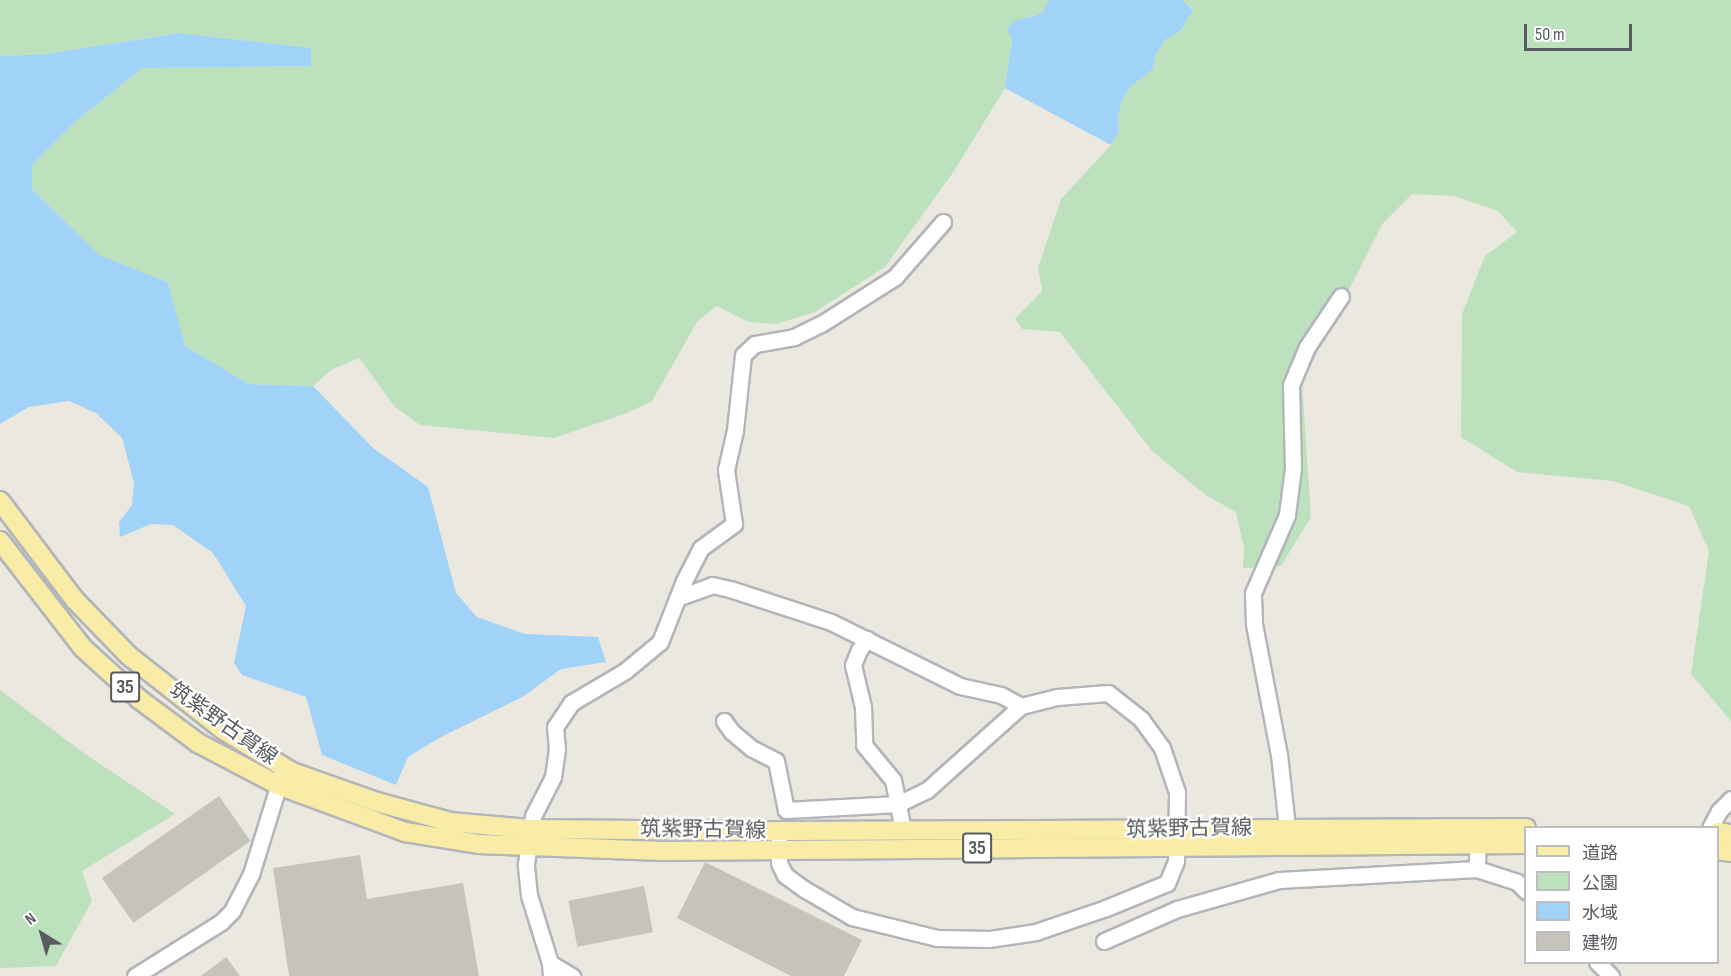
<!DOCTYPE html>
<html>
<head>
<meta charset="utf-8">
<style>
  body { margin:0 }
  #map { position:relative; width:1731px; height:976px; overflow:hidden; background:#eae8df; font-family:"Sofia Sans Condensed","Noto Sans JP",sans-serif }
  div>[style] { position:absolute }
  .green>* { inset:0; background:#bde1bd }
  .water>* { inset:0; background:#a1d3f9 }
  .building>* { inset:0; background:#c6c3bd; transform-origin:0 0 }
  .roads { filter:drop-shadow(2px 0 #b2b5ba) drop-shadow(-2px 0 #b2b5ba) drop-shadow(0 2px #b2b5ba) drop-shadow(0 -2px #b2b5ba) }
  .minor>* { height:15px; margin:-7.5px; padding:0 7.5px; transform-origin:7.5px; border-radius:7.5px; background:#fff }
  .major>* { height:18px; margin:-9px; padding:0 9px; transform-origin:9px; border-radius:9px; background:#f9eca6 }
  span { translate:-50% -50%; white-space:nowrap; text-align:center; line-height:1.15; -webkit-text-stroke:4.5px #fff; paint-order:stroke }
  .shield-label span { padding:2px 4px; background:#fff; border:2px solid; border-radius:4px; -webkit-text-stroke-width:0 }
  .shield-label { font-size:20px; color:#585c60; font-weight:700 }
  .street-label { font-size:21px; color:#585c60 }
  .legend { position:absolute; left:1524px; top:826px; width:195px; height:138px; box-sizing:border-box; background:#fff; border:2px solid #bcbebf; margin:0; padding:8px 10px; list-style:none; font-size:18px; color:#585c60 }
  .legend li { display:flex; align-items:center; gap:12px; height:30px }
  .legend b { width:30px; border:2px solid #bcbebf }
  .north { position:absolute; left:12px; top:904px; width:60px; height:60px; -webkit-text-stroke:4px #fff; paint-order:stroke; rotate:323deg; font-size:16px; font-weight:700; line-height:24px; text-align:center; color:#585c60 }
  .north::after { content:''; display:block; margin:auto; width:21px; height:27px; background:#585c60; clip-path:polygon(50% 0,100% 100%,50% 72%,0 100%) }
  .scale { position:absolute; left:1524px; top:24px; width:108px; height:27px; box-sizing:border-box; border:3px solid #585c60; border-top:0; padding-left:8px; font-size:18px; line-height:21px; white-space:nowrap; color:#585c60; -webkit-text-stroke:4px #fff; paint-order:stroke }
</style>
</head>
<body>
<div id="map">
  <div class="green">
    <div style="clip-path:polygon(0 0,1049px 0,1042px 13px,1026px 17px,1012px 39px,1005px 88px,954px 171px,885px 267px,815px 312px,776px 324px,749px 322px,716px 306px,697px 322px,652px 401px,627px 413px,554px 438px,420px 425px,395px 407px,359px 358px,331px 370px,313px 386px,249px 384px,185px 346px,168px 282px,99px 255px,32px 189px,32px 165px,76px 121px,143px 68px,310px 66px,311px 48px,179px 33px,46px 54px,0 56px)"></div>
    <div style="clip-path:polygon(1182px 0,1731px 0,1731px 721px,1691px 674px,1709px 551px,1689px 506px,1613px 481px,1517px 472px,1461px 437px,1462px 314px,1485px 256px,1517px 232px,1498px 211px,1454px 196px,1412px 194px,1383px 223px,1302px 382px,1311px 517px,1281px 566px,1243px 568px,1244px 547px,1236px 512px,1207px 496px,1152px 451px,1060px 332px,1022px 329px,1015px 319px,1042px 291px,1038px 268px,1061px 199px,1111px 145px,1119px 132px,1118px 118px,1122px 100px,1130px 86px,1153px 69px,1155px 56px,1165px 40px,1181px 30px,1193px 9px)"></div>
    <div style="clip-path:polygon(0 690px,85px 754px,175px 814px,82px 871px,92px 901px,56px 966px,0 968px)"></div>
  </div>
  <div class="water">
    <div style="clip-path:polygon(1049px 0,1182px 0,1193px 10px,1181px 30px,1165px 40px,1155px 56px,1153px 69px,1130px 87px,1122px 100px,1118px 117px,1119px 132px,1111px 145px,1005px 88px,1012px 39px,1007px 29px,1014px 21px,1042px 13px)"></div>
    <div style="clip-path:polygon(179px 33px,311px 48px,311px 66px,143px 68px,76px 121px,32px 165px,32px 189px,99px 255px,168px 282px,185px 346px,249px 384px,313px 386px,373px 448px,428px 487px,456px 593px,477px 617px,525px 634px,598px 637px,606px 662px,561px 669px,524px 696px,439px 738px,408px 757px,396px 785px,322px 755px,306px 697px,242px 675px,234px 663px,246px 606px,213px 553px,173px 525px,151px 524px,120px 537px,119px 522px,132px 505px,134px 483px,122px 438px,96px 413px,69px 401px,29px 407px,0 424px,0 56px,46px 54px)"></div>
  </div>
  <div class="building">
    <div style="left:219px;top:796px;width:55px;height:143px;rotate:55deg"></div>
    <div style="clip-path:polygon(360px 855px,367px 899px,463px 883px,479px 976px,289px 976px,273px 868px)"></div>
    <div style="clip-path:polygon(705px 862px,862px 940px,844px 976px,791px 976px,677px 918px)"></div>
    <div style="left:644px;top:886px;width:47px;height:77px;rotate:79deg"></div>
    <div style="clip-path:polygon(226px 957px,240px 976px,201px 976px)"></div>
  </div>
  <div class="roads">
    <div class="minor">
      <div style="left:677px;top:598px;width:37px;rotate:-20deg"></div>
      <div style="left:712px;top:585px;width:18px;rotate:13deg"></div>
      <div style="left:730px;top:589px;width:106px;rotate:18.1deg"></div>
      <div style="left:831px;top:622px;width:144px;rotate:26.4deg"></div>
      <div style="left:960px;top:686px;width:42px;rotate:12.4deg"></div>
      <div style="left:1001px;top:695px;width:23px;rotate:29deg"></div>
      <div style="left:867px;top:639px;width:14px;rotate:126deg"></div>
      <div style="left:859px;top:650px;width:16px;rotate:112deg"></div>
      <div style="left:853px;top:665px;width:43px;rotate:76.6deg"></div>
      <div style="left:863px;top:707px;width:38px;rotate:88deg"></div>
      <div style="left:864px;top:745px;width:45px;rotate:50.4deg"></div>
      <div style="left:893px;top:780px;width:51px;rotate:78.7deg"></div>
      <div style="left:724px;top:721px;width:14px;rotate:54deg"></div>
      <div style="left:732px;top:732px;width:25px;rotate:40deg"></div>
      <div style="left:751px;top:748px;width:28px;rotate:27deg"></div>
      <div style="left:776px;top:761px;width:50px;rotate:78.5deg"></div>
      <div style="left:786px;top:810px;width:112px;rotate:-3.1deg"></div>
      <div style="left:898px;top:804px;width:32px;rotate:-26deg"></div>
      <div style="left:927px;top:790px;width:126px;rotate:-41.8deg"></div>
      <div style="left:1021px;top:706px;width:37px;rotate:-14deg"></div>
      <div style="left:1057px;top:697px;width:51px;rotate:-4.5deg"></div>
      <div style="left:1108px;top:693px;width:42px;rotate:38.2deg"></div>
      <div style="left:1141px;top:719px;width:36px;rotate:54deg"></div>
      <div style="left:1162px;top:748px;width:46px;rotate:71.2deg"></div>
      <div style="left:1177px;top:792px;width:69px;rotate:90.8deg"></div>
      <div style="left:1176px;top:861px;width:24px;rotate:112deg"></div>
      <div style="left:1167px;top:883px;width:66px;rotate:157.7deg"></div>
      <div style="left:1106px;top:908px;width:74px;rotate:161.1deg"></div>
      <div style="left:1036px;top:932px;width:48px;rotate:171.5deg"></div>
      <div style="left:989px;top:939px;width:52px;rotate:-178.9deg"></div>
      <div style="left:937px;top:938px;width:88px;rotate:-166.1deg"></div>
      <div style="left:852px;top:917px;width:56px;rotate:-149.7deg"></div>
      <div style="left:804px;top:889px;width:24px;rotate:-144deg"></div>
      <div style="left:785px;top:875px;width:13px;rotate:-117deg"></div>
      <div style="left:779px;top:863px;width:24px;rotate:-90deg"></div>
      <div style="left:1287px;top:827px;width:72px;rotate:-96.3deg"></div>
      <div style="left:1279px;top:755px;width:133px;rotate:-100.8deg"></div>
      <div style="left:1254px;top:624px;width:31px;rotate:-92deg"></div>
      <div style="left:1253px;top:593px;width:85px;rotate:-66.4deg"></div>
      <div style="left:1287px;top:515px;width:47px;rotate:-82.7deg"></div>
      <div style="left:1293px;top:468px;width:83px;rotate:-91.4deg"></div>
      <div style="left:1291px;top:385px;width:41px;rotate:-67.2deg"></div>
      <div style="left:1307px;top:347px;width:61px;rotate:-56.3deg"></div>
      <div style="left:1710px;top:828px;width:19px;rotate:-62deg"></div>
      <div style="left:1719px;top:811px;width:17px;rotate:-45deg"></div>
      <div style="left:1478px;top:834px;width:35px;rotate:92deg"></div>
      <div style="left:1477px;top:869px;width:42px;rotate:18deg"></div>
      <div style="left:1517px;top:882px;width:13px;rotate:45deg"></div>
      <div style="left:1104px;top:941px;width:80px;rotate:-23.7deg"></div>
      <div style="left:1177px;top:909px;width:106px;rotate:-15.9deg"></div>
      <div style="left:1279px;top:880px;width:198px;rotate:-3.2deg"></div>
      <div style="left:1597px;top:962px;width:20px;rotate:45deg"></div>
      <div style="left:550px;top:963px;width:26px;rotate:31deg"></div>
      <div style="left:135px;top:976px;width:102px;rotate:-32.1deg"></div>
      <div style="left:221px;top:922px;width:16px;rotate:-45deg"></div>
      <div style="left:232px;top:911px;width:42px;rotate:-62.8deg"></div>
      <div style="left:251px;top:874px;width:105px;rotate:-72.8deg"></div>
      <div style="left:551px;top:976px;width:13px;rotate:-94deg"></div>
      <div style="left:550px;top:963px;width:71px;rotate:-107.2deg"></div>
      <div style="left:529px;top:895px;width:31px;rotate:-96deg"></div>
      <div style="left:526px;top:864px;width:49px;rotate:-81.7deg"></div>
      <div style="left:533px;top:816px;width:44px;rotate:-62.9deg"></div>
      <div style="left:553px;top:777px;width:28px;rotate:-82deg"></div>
      <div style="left:557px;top:749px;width:22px;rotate:-95deg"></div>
      <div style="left:555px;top:727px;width:29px;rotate:-56deg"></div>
      <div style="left:571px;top:703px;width:63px;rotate:-30.7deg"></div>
      <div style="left:625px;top:671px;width:45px;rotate:-39.6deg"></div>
      <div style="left:660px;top:642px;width:66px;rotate:-68.5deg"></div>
      <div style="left:684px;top:581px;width:37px;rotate:-63deg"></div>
      <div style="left:701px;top:548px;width:41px;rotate:-36deg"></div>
      <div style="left:734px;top:524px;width:55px;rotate:-98.4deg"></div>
      <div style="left:726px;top:470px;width:41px;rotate:-77.3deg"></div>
      <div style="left:735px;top:430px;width:75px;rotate:-83.9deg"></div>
      <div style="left:743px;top:355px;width:16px;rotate:-43deg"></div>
      <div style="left:755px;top:344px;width:40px;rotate:-10deg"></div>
      <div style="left:794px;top:337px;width:30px;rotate:-26deg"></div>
      <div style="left:821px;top:324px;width:88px;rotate:-32.4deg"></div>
      <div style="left:895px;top:277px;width:73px;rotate:-48.9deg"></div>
    </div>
    <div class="major">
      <div style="left:0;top:501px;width:123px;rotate:52.9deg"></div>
      <div style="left:74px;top:599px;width:78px;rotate:46deg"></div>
      <div style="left:128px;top:655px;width:120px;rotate:38.2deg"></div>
      <div style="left:222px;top:729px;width:82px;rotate:31.6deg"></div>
      <div style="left:292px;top:772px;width:90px;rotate:19.4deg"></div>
      <div style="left:377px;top:802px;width:76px;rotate:15.3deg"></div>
      <div style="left:450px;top:822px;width:80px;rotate:5deg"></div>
      <div style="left:530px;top:829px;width:249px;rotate:0.5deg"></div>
      <div style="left:779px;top:831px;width:747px;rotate:-0.23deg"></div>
      <div style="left:0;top:541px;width:135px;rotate:52.2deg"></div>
      <div style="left:83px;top:648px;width:76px;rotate:42.3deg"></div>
      <div style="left:139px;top:699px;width:74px;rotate:36.7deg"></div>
      <div style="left:198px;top:743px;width:90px;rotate:27.7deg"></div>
      <div style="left:278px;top:785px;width:135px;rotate:20.3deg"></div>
      <div style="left:405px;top:832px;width:74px;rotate:9.3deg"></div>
      <div style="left:478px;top:844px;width:184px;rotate:2.2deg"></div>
      <div style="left:662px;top:851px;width:864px;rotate:-0.46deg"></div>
      <div style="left:1718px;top:832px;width:13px;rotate:9deg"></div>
      <div style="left:1718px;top:850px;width:13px;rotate:9deg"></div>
    </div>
  </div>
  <div class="shield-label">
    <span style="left:125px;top:687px">35</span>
    <span style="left:977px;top:848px">35</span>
  </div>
  <div class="street-label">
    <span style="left:223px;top:724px;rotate:35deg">筑紫野古賀線</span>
    <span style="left:1189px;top:829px;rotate:-1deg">筑紫野古賀線</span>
    <span style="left:703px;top:830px;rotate:1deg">筑紫野古賀線</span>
  </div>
  <ul class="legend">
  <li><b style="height:8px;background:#f9eca6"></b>道路</li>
  <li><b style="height:16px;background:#bde1bd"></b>公園</li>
  <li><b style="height:16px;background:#a1d3f9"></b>水域</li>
  <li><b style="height:16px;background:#c6c3bd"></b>建物</li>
  </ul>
  <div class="north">N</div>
  <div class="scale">50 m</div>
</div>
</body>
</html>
